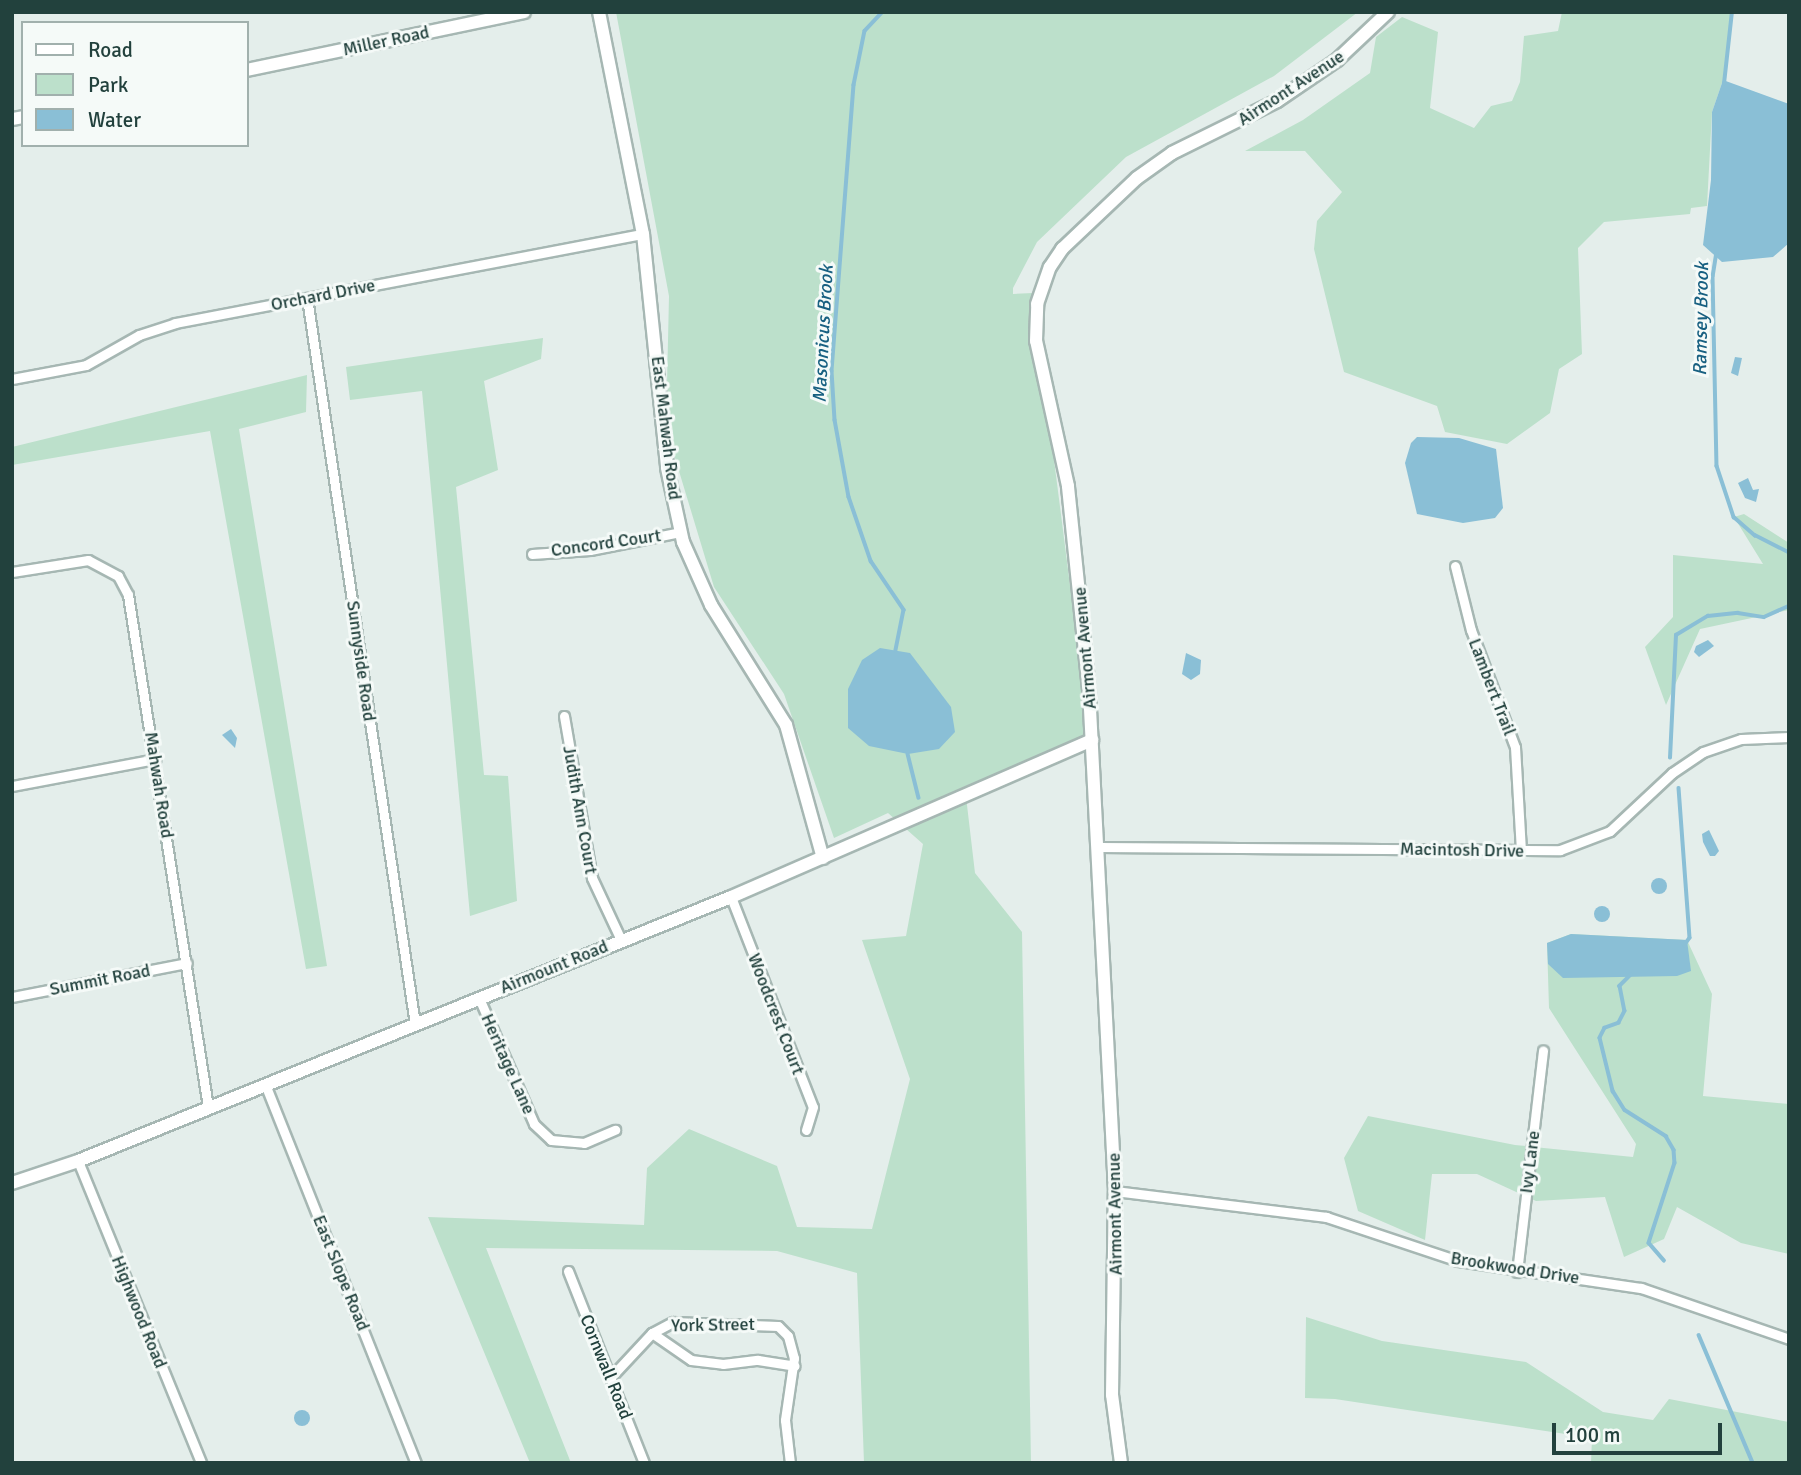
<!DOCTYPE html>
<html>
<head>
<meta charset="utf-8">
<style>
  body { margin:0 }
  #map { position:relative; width:1801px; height:1475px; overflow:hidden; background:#e4eeeb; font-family:Signika,sans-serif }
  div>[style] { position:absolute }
  .green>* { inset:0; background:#bce0cb }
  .water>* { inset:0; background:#8abfd6 }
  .round { border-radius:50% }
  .stream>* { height:3.5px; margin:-1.75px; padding:0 1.75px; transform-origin:1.75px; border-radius:1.75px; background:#8abfd6 }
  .roads { filter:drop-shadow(2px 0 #a6b7b3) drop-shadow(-2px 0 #a6b7b3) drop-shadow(0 2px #a6b7b3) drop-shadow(0 -2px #a6b7b3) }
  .street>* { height:9px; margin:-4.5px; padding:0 4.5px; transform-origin:4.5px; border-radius:4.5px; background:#fff }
  .secondary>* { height:12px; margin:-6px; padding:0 6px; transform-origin:6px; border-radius:6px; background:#fff }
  span { translate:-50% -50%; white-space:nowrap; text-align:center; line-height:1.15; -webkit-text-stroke:6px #f5faf8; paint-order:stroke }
  .street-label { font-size:18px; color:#22413d }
  .water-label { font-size:19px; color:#186081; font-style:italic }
  .frame { position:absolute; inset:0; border:14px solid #22413d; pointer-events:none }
  .legend { position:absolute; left:21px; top:21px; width:228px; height:126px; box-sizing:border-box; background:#f5faf8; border:2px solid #a1b0ad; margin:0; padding:9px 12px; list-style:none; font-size:21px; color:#22413d }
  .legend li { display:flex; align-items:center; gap:14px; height:35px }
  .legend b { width:35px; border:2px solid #a1b0ad }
  .scale { position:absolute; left:1552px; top:1423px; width:170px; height:32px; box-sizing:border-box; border:4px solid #22413d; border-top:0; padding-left:9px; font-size:21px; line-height:24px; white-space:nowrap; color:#22413d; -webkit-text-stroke:5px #f5faf8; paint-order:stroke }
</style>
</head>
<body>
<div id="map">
  <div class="green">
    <div style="clip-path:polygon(616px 12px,1358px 12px,1274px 76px,1126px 157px,1037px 242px,1013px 288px,1013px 294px,1033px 293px,1029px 319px,1046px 397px,1089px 734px,965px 788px,975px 873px,1022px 932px,1031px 1463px,864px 1463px,857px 1273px,777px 1251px,486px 1248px,571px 1463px,530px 1463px,428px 1217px,644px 1225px,647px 1168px,689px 1129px,777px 1166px,797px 1227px,872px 1229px,910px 1079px,862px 940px,906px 936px,923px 844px,888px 813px,834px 838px,784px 694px,714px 587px,666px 428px,669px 296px)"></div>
    <div style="clip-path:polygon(1562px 12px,1733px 12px,1723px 80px,1712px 112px,1707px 206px,1691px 208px,1690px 214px,1604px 222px,1578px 248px,1582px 354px,1559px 369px,1550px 413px,1507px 444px,1445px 432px,1437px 406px,1344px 372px,1314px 249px,1317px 221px,1342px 192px,1305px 151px,1245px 151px,1303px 120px,1370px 73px,1376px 37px,1402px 17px,1438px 32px,1430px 108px,1474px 128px,1491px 106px,1512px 101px,1520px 82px,1524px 36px,1558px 31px)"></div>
    <div style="clip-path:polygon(543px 338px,541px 359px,484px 381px,498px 470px,456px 487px,484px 775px,508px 776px,517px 901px,470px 916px,422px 391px,350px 400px,346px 367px)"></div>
    <div style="clip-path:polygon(307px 375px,306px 412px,239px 429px,327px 966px,306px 969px,210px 431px,12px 465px,12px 447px)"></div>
    <div style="clip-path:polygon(1744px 514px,1789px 543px,1789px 610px,1700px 629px,1666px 705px,1645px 647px,1673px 617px,1673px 555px,1763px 564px,1734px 517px)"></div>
    <div style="clip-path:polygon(1571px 934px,1687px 940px,1712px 994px,1703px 1096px,1789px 1104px,1789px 1254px,1741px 1243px,1677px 1207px,1664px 1239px,1624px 1257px,1605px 1197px,1536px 1201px,1477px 1174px,1432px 1174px,1425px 1240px,1358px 1211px,1344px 1158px,1368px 1116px,1515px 1145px,1633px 1157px,1636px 1144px,1549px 1008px,1547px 943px)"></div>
    <div style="clip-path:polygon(1306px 1317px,1382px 1341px,1526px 1362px,1603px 1412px,1653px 1420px,1669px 1399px,1789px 1422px,1789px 1463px,1591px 1463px,1592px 1438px,1335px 1399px,1305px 1398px)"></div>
  </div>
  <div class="water">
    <div style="clip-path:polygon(1723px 80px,1789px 104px,1789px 243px,1773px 257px,1722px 262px,1703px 245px,1711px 180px,1712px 112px)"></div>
    <div style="clip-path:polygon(1735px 357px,1742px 358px,1738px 376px,1731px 373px)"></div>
    <div style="clip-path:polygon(1417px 437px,1459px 438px,1496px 449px,1503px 508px,1495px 518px,1463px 523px,1417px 514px,1405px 463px,1411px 443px)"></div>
    <div style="clip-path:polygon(1748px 478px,1753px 490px,1759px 489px,1756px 502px,1745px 498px,1738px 483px)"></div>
    <div style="clip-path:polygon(1708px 640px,1714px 646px,1699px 657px,1694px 652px,1696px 646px)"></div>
    <div style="clip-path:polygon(880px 648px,910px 653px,951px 707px,955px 732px,939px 749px,908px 754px,869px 746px,848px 728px,848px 689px,862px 660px)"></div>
    <div style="clip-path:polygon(1186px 653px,1201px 660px,1200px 674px,1191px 680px,1182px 674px)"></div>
    <div style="clip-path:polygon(231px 729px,237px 738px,235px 748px,222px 735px)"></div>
    <div style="clip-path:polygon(1709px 830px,1719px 851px,1715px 856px,1710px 856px,1703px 842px,1702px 834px)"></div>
    <div class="round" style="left:1651px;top:878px;width:16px;height:16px"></div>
    <div class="round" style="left:1594px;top:906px;width:16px;height:16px"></div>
    <div style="clip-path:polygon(1571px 934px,1687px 940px,1691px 971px,1677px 976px,1563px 978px,1548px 964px,1547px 943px)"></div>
    <div class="round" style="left:294px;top:1410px;width:16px;height:16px"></div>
  </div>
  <div class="stream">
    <div style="left:883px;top:12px;width:26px;rotate:133deg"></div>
    <div style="left:865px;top:31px;width:55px;rotate:101.5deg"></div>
    <div style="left:854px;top:85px;width:287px;rotate:94.4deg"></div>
    <div style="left:832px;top:371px;width:49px;rotate:86.5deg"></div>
    <div style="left:835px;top:420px;width:78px;rotate:79.7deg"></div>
    <div style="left:849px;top:497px;width:68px;rotate:71deg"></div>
    <div style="left:871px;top:561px;width:59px;rotate:56deg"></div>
    <div style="left:904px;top:610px;width:41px;rotate:101.3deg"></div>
    <div style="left:1724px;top:84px;width:72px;rotate:-83.7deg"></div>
    <div style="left:1717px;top:252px;width:24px;rotate:99deg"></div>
    <div style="left:1713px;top:276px;width:190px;rotate:88.8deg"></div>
    <div style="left:1717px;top:466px;width:54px;rotate:71.6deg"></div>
    <div style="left:1734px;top:517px;width:28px;rotate:41deg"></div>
    <div style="left:1755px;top:535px;width:38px;rotate:27deg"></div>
    <div style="left:908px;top:754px;width:45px;rotate:76deg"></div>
    <div style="left:1670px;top:758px;width:123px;rotate:-87.2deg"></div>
    <div style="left:1676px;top:635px;width:37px;rotate:-31deg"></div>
    <div style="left:1708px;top:616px;width:30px;rotate:-6deg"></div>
    <div style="left:1738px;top:613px;width:26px;rotate:9deg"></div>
    <div style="left:1764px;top:617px;width:27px;rotate:-24deg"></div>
    <div style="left:1679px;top:788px;width:150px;rotate:85.8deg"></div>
    <div style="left:1690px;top:938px;width:9px;rotate:126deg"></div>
    <div style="left:1631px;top:975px;width:16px;rotate:135deg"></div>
    <div style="left:1620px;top:986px;width:25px;rotate:79deg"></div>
    <div style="left:1625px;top:1011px;width:13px;rotate:117deg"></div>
    <div style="left:1619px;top:1023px;width:15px;rotate:160deg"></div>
    <div style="left:1605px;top:1028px;width:11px;rotate:117deg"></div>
    <div style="left:1600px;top:1038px;width:55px;rotate:76.2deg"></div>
    <div style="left:1613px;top:1091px;width:22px;rotate:58deg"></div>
    <div style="left:1625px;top:1110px;width:49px;rotate:32.4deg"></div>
    <div style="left:1666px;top:1136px;width:16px;rotate:60deg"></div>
    <div style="left:1674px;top:1150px;width:13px;rotate:86deg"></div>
    <div style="left:1675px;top:1163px;width:84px;rotate:108deg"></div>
    <div style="left:1649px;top:1243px;width:23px;rotate:49deg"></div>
    <div style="left:1699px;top:1335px;width:139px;rotate:67.1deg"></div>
  </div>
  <div class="roads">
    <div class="street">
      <div style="left:307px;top:298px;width:734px;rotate:81.54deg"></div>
      <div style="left:12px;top:379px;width:75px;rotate:-10.7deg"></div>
      <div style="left:86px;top:365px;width:61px;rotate:-29.5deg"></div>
      <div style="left:139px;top:335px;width:38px;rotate:-18deg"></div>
      <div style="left:175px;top:323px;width:476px;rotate:-10.8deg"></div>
      <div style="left:532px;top:554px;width:58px;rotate:-3.9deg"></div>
      <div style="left:590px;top:550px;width:93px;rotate:-11.2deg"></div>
      <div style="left:1455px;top:566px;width:66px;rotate:76deg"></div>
      <div style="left:1471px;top:630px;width:125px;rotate:69.4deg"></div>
      <div style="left:1515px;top:747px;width:104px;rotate:86.7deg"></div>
      <div style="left:12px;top:572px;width:77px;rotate:-9deg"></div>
      <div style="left:88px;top:560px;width:34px;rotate:28deg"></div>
      <div style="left:118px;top:576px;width:21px;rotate:62deg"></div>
      <div style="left:128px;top:595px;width:518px;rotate:81.12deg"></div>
      <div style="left:564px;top:716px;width:164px;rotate:80.2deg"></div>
      <div style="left:592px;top:878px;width:68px;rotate:64.9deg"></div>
      <div style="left:12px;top:786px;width:146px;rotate:-10.7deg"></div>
      <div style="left:1099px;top:847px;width:461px;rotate:0.4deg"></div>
      <div style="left:1560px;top:850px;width:53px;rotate:-20.8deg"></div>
      <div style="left:1610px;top:831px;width:85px;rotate:-43.1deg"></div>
      <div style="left:1672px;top:773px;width:37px;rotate:-34deg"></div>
      <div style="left:1703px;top:752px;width:40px;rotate:-18.9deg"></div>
      <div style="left:1741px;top:739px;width:48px;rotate:-2.4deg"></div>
      <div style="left:731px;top:897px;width:225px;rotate:68.7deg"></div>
      <div style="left:813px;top:1107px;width:24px;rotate:107deg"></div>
      <div style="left:12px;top:997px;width:178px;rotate:-11deg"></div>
      <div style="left:479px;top:998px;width:137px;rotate:66.4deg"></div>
      <div style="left:534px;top:1124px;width:23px;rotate:43deg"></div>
      <div style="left:551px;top:1140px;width:33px;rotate:5deg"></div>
      <div style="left:584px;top:1143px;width:34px;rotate:-23deg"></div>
      <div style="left:265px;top:1084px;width:408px;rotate:68.3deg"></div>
      <div style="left:78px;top:1161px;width:326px;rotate:67.8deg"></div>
      <div style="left:1115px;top:1191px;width:213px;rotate:7deg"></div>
      <div style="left:1326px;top:1217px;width:139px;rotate:18.4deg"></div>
      <div style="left:1458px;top:1261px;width:185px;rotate:8.4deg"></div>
      <div style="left:1641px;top:1288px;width:157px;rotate:19deg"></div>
      <div style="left:568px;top:1271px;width:206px;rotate:68.4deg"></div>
      <div style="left:1517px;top:1272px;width:223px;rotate:-83.3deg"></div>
      <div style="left:652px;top:1333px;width:47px;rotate:34.7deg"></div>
      <div style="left:691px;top:1360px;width:32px;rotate:7deg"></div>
      <div style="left:723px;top:1364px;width:35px;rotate:-7deg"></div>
      <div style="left:758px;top:1360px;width:37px;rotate:9deg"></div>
      <div style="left:610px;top:1378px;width:62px;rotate:-47deg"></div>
      <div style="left:652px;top:1333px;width:24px;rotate:-28deg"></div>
      <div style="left:673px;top:1322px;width:105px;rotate:2.2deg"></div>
      <div style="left:778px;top:1326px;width:14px;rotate:45deg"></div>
      <div style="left:788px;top:1336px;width:23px;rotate:75deg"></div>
      <div style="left:794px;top:1358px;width:63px;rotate:98.3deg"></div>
      <div style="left:785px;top:1420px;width:43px;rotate:83.4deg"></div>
    </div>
    <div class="secondary">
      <div style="left:599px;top:12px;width:226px;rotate:78.8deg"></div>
      <div style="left:643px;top:234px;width:235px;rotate:84.1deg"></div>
      <div style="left:667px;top:468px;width:76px;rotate:77.8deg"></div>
      <div style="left:683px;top:542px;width:69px;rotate:66deg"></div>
      <div style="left:711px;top:605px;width:142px;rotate:58deg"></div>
      <div style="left:786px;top:725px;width:138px;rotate:74.5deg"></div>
      <div style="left:247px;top:70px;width:283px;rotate:-11.8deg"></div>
      <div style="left:12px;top:119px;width:11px;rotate:-10deg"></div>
      <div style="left:12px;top:1183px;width:70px;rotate:-18.4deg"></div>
      <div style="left:78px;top:1161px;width:704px;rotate:-22.01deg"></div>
      <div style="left:731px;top:897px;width:394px;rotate:-23.5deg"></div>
      <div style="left:1121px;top:1463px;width:69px;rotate:-97.5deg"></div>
      <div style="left:1112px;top:1395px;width:204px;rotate:-89.2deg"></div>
      <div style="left:1115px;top:1191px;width:502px;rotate:-92.97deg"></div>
      <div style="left:1089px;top:690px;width:205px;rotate:-95.9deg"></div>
      <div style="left:1068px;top:486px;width:148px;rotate:-102.4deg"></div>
      <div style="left:1036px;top:341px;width:37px;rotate:-88deg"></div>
      <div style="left:1037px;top:304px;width:39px;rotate:-71deg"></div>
      <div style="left:1050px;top:267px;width:22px;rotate:-56deg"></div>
      <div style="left:1062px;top:249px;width:103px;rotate:-43.4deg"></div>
      <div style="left:1137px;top:178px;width:43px;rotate:-35.5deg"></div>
      <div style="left:1172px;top:153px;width:117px;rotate:-26.3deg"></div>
      <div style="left:1277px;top:101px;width:73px;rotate:-34.3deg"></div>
      <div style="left:1337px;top:60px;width:70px;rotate:-43.3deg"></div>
    </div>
  </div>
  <div class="street-label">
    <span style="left:386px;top:41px;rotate:-12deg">Miller Road</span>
    <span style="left:1291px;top:88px;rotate:-33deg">Airmont Avenue</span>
    <span style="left:323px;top:295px;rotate:-11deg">Orchard Drive</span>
    <span style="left:666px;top:428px;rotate:83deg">East Mahwah Road</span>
    <span style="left:606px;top:543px;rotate:-8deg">Concord Court</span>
    <span style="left:1085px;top:648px;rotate:-95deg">Airmont Avenue</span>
    <span style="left:361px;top:661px;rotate:82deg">Sunnyside Road</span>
    <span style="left:1492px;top:687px;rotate:69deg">Lambert Trail</span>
    <span style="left:159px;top:785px;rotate:81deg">Mahwah Road</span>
    <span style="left:580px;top:810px;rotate:80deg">Judith Ann Court</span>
    <span style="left:1462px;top:850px;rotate:1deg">Macintosh Drive</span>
    <span style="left:554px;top:967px;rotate:-22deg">Airmount Road</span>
    <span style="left:100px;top:980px;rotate:-11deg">Summit Road</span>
    <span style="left:776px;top:1014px;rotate:69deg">Woodcrest Court</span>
    <span style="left:508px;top:1064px;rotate:66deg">Heritage Lane</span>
    <span style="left:1530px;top:1162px;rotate:-83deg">Ivy Lane</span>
    <span style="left:1115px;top:1214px;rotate:-91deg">Airmont Avenue</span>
    <span style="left:1515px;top:1268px;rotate:9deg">Brookwood Drive</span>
    <span style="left:341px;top:1273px;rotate:68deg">East Slope Road</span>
    <span style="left:139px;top:1312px;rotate:68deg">Highwood Road</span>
    <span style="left:713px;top:1325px;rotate:-1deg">York Street</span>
    <span style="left:606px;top:1367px;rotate:68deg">Cornwall Road</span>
  </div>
  <div class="water-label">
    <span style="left:1702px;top:319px;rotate:-89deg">Ramsey Brook</span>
    <span style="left:824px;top:334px;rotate:-87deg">Masonicus Brook</span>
  </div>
  <div class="frame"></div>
  <ul class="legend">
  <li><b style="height:9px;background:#fff"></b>Road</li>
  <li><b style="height:19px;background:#bce0cb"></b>Park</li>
  <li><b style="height:19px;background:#8abfd6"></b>Water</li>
  </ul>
  <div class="scale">100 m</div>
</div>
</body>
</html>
